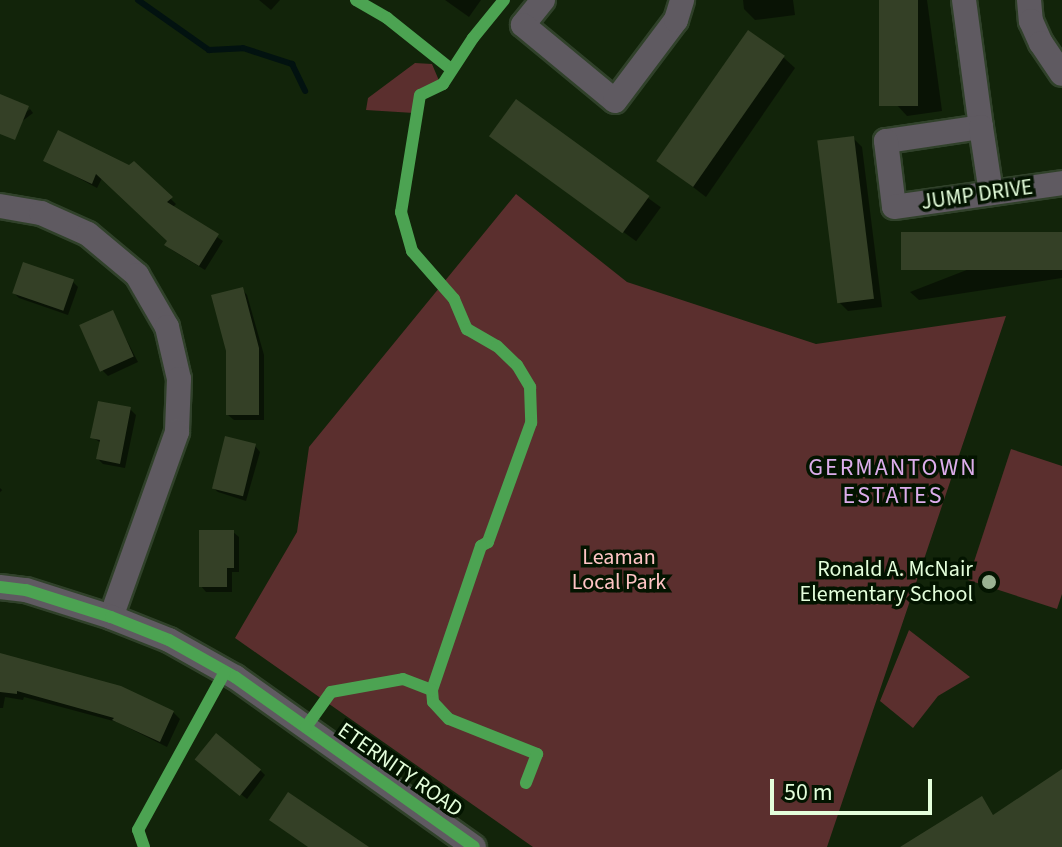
<!DOCTYPE html>
<html>
<head>
<meta charset="utf-8">
<style>
  body { margin:0 }
  #map { position:relative; width:1062px; height:847px; overflow:hidden; background:#12240a; font-family:"Source Sans 3",sans-serif }
  div>[style] { position:absolute }
  .green>* { inset:0; background:#5b2f2e }
  .shadow>* { inset:0; background:#0007; transform-origin:0 0 }
  .stream>* { height:6px; margin:-3px; padding:0 3px; transform-origin:3px; border-radius:3px; background:#021210 }
  .building>* { inset:0; background:#344026; transform-origin:0 0 }
  .roads { filter:drop-shadow(2px 0 #30412a) drop-shadow(-2px 0 #30412a) drop-shadow(0 2px #30412a) drop-shadow(0 -2px #30412a) }
  .street>* { height:24px; margin:-12px; padding:0 12px; transform-origin:12px; border-radius:12px; background:#5f5a61 }
  .cycleway>* { height:12px; margin:-6px; padding:0 6px; transform-origin:6px; border-radius:6px; background:#4ca352 }
  .dots>* { width:22px; height:22px; translate:-50% -50%; box-sizing:border-box; border:4px solid #031400; border-radius:50% }
  span { translate:-50% -50%; white-space:nowrap; text-align:center; line-height:1.15; -webkit-text-stroke:7px #031400; paint-order:stroke }
  .street-label { font-size:22px; color:#e4fedb }
  .park-label { font-size:22px; color:#ffc4c4 }
  .poi-label { font-size:22px; color:#e4fedb }
  .right { translate:-100% -50%; text-align:right }
  .neighbourhood-label { font-size:24px; color:#dcadeb; letter-spacing:2px }
  .scale { position:absolute; left:770px; top:779px; width:162px; height:36px; box-sizing:border-box; border:4px solid #e4fedb; border-top:0; padding-left:10px; font-size:24px; line-height:28px; white-space:nowrap; color:#e4fedb; -webkit-text-stroke:6px #031400; paint-order:stroke }
</style>
</head>
<body>
<div id="map">
  <div class="green">
    <div style="clip-path:polygon(415px 63px,432px 64px,440px 83px,418px 93px,414px 113px,366px 110px,368px 98px)"></div>
    <div style="clip-path:polygon(516px 194px,627px 282px,816px 344px,1006px 316px,827px 847px,533px 847px,235px 638px,297px 532px,309px 447px)"></div>
    <div style="clip-path:polygon(1011px 449px,1062px 466px,1062px 594px,1057px 609px,968px 580px)"></div>
    <div style="clip-path:polygon(909px 630px,970px 677px,938px 696px,913px 728px,880px 701px)"></div>
  </div>
  <div class="shadow">
    <div style="clip-path:polygon(259px 0,280px 0,271px 10px)"></div>
    <div style="clip-path:polygon(445px 0,481px 0,469px 17px)"></div>
    <div style="clip-path:polygon(743px 0,793px 0,795px 15px,755px 20px,744px 9px)"></div>
    <div style="clip-path:polygon(881px 0,927px 0,942px 111px,907px 116px,896px 104px)"></div>
    <div style="clip-path:polygon(783px 57px,795px 68px,706px 197px,659px 161px)"></div>
    <div style="left:516px;top:102px;width:179px;height:42px;rotate:36deg"></div>
    <div style="left:30px;top:109px;width:5px;height:35px;rotate:53deg"></div>
    <div style="clip-path:polygon(853px 138px,862px 147px,882px 307px,848px 311px,840px 303px)"></div>
    <div style="clip-path:polygon(45px 160px,130px 168px,134px 163px,176px 204px,172px 208px,223px 241px,205px 270px,172px 250px,167px 245px,169px 241px,102px 178px,97px 188px)"></div>
    <div style="clip-path:polygon(1062px 233px,1062px 278px,919px 300px,910px 292px)"></div>
    <div style="clip-path:polygon(73px 282px,78px 287px,68px 315px,19px 298px,14px 293px)"></div>
    <div style="clip-path:polygon(242px 289px,247px 295px,264px 355px,264px 420px,234px 420px,228px 415px)"></div>
    <div style="clip-path:polygon(112px 312px,138px 362px,108px 376px,103px 371px)"></div>
    <div style="clip-path:polygon(130px 409px,136px 415px,125px 468px,103px 464px,98px 459px,101px 443px,92px 437px)"></div>
    <div style="clip-path:polygon(255px 446px,260px 452px,246px 501px,218px 492px,212px 487px)"></div>
    <div style="left:0;top:488px;width:3px;height:33px;rotate:45deg"></div>
    <div style="clip-path:polygon(233px 532px,239px 537px,239px 572px,232px 572px,232px 592px,206px 592px,201px 586px)"></div>
    <div style="clip-path:polygon(0 655px,173px 712px,180px 719px,167px 747px,117px 722px,24px 697px,23px 700px,5px 697px,3px 708px,0 708px)"></div>
    <div style="clip-path:polygon(204px 765px,260px 770px,265px 775px,247px 799px)"></div>
  </div>
  <div class="stream">
    <div style="left:138px;top:0;width:87px;rotate:35.2deg"></div>
    <div style="left:209px;top:50px;width:34px;rotate:-3deg"></div>
    <div style="left:243px;top:48px;width:52px;rotate:18.1deg"></div>
    <div style="left:292px;top:64px;width:30px;rotate:64deg"></div>
  </div>
  <div class="building">
    <div style="left:879px;top:0;width:39px;height:106px"></div>
    <div style="left:748px;top:30px;width:45px;height:160px;rotate:35deg"></div>
    <div style="clip-path:polygon(0 94px,29px 106px,15px 140px,0 134px)"></div>
    <div style="left:516px;top:99px;width:165px;height:46px;rotate:36deg"></div>
    <div style="clip-path:polygon(58px 130px,129px 165px,134px 161px,173px 197px,167px 202px,219px 234px,199px 266px,164px 245px,167px 241px,96px 174px,92px 184px,43px 161px)"></div>
    <div style="left:854px;top:136px;width:164px;height:37px;rotate:83deg"></div>
    <div style="left:1062px;top:232px;width:38px;height:161px;rotate:90deg"></div>
    <div style="left:23px;top:262px;width:54px;height:33px;rotate:19deg"></div>
    <div style="clip-path:polygon(243px 287px,259px 348px,259px 415px,226px 415px,226px 351px,211px 295px)"></div>
    <div style="left:113px;top:310px;width:51px;height:37px;rotate:66deg"></div>
    <div style="clip-path:polygon(98px 401px,131px 407px,120px 464px,96px 459px,100px 440px,90px 438px)"></div>
    <div style="left:225px;top:436px;width:32px;height:54px;rotate:14deg"></div>
    <div style="clip-path:polygon(199px 530px,234px 530px,234px 568px,227px 568px,227px 587px,199px 587px)"></div>
    <div style="clip-path:polygon(0 653px,121px 686px,174px 711px,160px 742px,112px 720px,114px 718px,17px 691px,17px 694px,0 692px)"></div>
    <div style="left:216px;top:733px;width:58px;height:34px;rotate:39deg"></div>
    <div style="clip-path:polygon(1062px 769px,1062px 847px,900px 847px,982px 796px,993px 815px)"></div>
    <div style="clip-path:polygon(288px 792px,369px 847px,308px 847px,269px 820px)"></div>
  </div>
  <div class="roads">
    <div class="street">
      <div style="left:543px;top:0;width:32px;rotate:129deg"></div>
      <div style="left:523px;top:25px;width:119px;rotate:39.6deg"></div>
      <div style="left:615px;top:101px;width:101px;rotate:-53deg"></div>
      <div style="left:676px;top:20px;width:21px;rotate:-73deg"></div>
      <div style="left:964px;top:0;width:128px;rotate:82.4deg"></div>
      <div style="left:981px;top:127px;width:96px;rotate:171.6deg"></div>
      <div style="left:886px;top:141px;width:66px;rotate:83.1deg"></div>
      <div style="left:894px;top:207px;width:170px;rotate:-8.1deg"></div>
      <div style="left:1029px;top:0;width:21px;rotate:85deg"></div>
      <div style="left:1031px;top:21px;width:24px;rotate:66deg"></div>
      <div style="left:1041px;top:43px;width:37px;rotate:56deg"></div>
      <div style="left:981px;top:127px;width:67px;rotate:81.4deg"></div>
      <div style="left:0;top:206px;width:42px;rotate:9.7deg"></div>
      <div style="left:41px;top:213px;width:51px;rotate:24.1deg"></div>
      <div style="left:88px;top:234px;width:64px;rotate:39.9deg"></div>
      <div style="left:137px;top:275px;width:60px;rotate:60deg"></div>
      <div style="left:167px;top:327px;width:53px;rotate:77deg"></div>
      <div style="left:179px;top:379px;width:53px;rotate:92.2deg"></div>
      <div style="left:177px;top:432px;width:196px;rotate:109.6deg"></div>
      <div style="left:0;top:587px;width:26px;rotate:7deg"></div>
      <div style="left:26px;top:590px;width:89px;rotate:17.6deg"></div>
      <div style="left:111px;top:617px;width:62px;rotate:21.6deg"></div>
      <div style="left:169px;top:640px;width:76px;rotate:29.3deg"></div>
      <div style="left:235px;top:677px;width:293px;rotate:35.4deg"></div>
    </div>
  </div>
  <div class="cycleway">
    <div style="left:356px;top:0;width:36px;rotate:30deg"></div>
    <div style="left:387px;top:18px;width:82px;rotate:38.6deg"></div>
    <div style="left:504px;top:0;width:49px;rotate:129.2deg"></div>
    <div style="left:473px;top:38px;width:55px;rotate:123.1deg"></div>
    <div style="left:443px;top:84px;width:25px;rotate:154deg"></div>
    <div style="left:420px;top:95px;width:119px;rotate:99.2deg"></div>
    <div style="left:401px;top:212px;width:41px;rotate:74.2deg"></div>
    <div style="left:412px;top:251px;width:64px;rotate:48.8deg"></div>
    <div style="left:454px;top:299px;width:33px;rotate:67deg"></div>
    <div style="left:467px;top:329px;width:34px;rotate:30deg"></div>
    <div style="left:497px;top:346px;width:28px;rotate:44deg"></div>
    <div style="left:517px;top:365px;width:26px;rotate:59deg"></div>
    <div style="left:530px;top:387px;width:36px;rotate:88deg"></div>
    <div style="left:531px;top:423px;width:127px;rotate:109.9deg"></div>
    <div style="left:488px;top:542px;width:8px;rotate:150deg"></div>
    <div style="left:481px;top:546px;width:152px;rotate:108.8deg"></div>
    <div style="left:432px;top:690px;width:12px;rotate:85deg"></div>
    <div style="left:433px;top:702px;width:23px;rotate:47deg"></div>
    <div style="left:449px;top:719px;width:95px;rotate:21.7deg"></div>
    <div style="left:537px;top:754px;width:31px;rotate:111deg"></div>
    <div style="left:0;top:587px;width:26px;rotate:7deg"></div>
    <div style="left:26px;top:590px;width:89px;rotate:17.6deg"></div>
    <div style="left:111px;top:617px;width:62px;rotate:21.6deg"></div>
    <div style="left:169px;top:640px;width:76px;rotate:29.3deg"></div>
    <div style="left:235px;top:677px;width:293px;rotate:35.4deg"></div>
    <div style="left:306px;top:727px;width:43px;rotate:-54.5deg"></div>
    <div style="left:331px;top:692px;width:73px;rotate:-10.2deg"></div>
    <div style="left:403px;top:679px;width:31px;rotate:21deg"></div>
    <div style="left:144px;top:847px;width:18px;rotate:-109deg"></div>
    <div style="left:138px;top:830px;width:180px;rotate:-61.2deg"></div>
  </div>
  <div class="dots">
    <div style="left:989px;top:582px;background:#9ab292"></div>
  </div>
  <div class="street-label">
    <span style="left:977px;top:195px;rotate:-8deg">JUMP DRIVE</span>
    <span style="left:400px;top:770px;rotate:35deg">ETERNITY ROAD</span>
  </div>
  <div class="park-label">
    <span style="left:619px;top:570px">Leaman<br>Local Park</span>
  </div>
  <div class="poi-label">
    <span class="right" style="left:973px;top:582px">Ronald A. McNair<br>Elementary School</span>
  </div>
  <div class="neighbourhood-label">
    <span style="left:893px;top:482px">GERMANTOWN<br>ESTATES</span>
  </div>
  <div class="scale">50 m</div>
</div>
</body>
</html>
